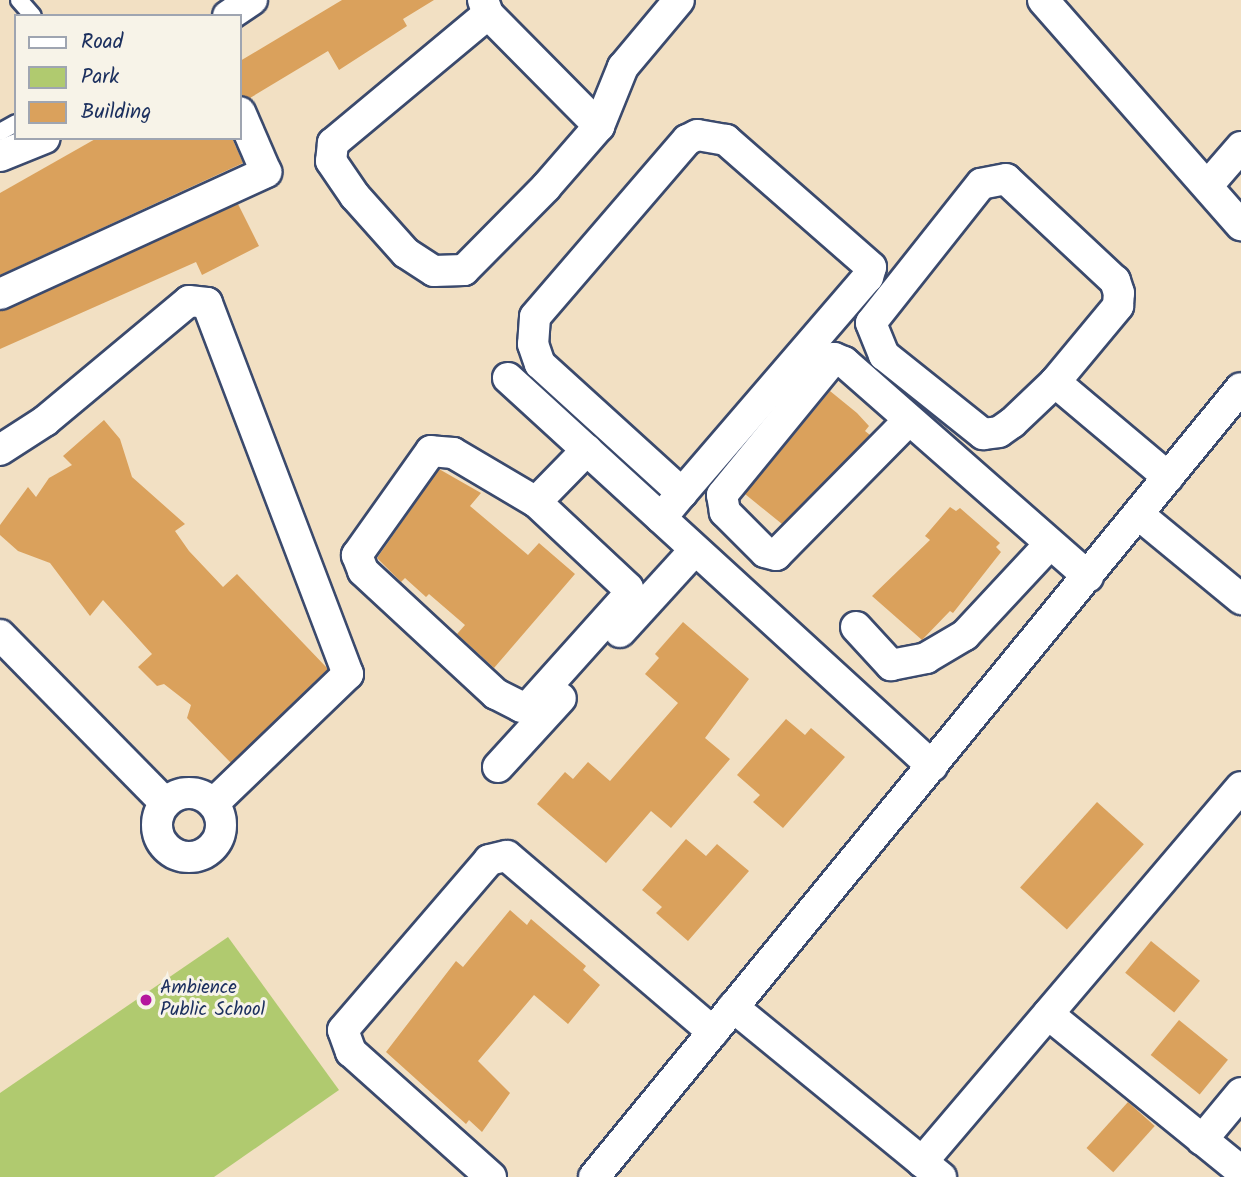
<!DOCTYPE html>
<html>
<head>
<meta charset="utf-8">
<style>
  body { margin:0 }
  #map { position:relative; width:1241px; height:1177px; overflow:hidden; background:#f2e0c3; font-family:Kalam,sans-serif }
  div>[style] { position:absolute }
  .green>* { inset:0; background:#b0ca6f }
  .building>* { inset:0; background:#daa15c; transform-origin:0 0 }
  .roads { filter:drop-shadow(2px 0 #3b4a6d) drop-shadow(-2px 0 #3b4a6d) drop-shadow(0 2px #3b4a6d) drop-shadow(0 -2px #3b4a6d) }
  .lane>* { height:16px; margin:-8px; padding:0 8px; transform-origin:8px; border-radius:8px; background:#fff }
  .street>* { height:30px; margin:-15px; padding:0 15px; transform-origin:15px; border-radius:15px; background:#fff }
  .street>.ring { margin:-15px; padding:0; box-sizing:content-box; background:none; border:30px solid #fff; border-radius:50% }
  .dots>* { width:19px; height:19px; translate:-50% -50%; box-sizing:border-box; border:4px solid #f7f3e8; border-radius:50% }
  span { translate:-50% -50%; white-space:nowrap; text-align:center; line-height:1.15; -webkit-text-stroke:6px #f7f3e8; paint-order:stroke }
  .poi-label { font-size:19px; color:#1b2f5e }
  .left { translate:0 -50%; text-align:left }
  .legend { position:absolute; left:14px; top:14px; width:228px; height:126px; box-sizing:border-box; background:#f7f3e8; border:2px solid #9fa5b1; margin:0; padding:9px 12px; list-style:none; font-size:21px; color:#1b2f5e }
  .legend li { display:flex; align-items:center; gap:14px; height:35px }
  .legend b { width:35px; border:2px solid #9fa5b1 }
</style>
</head>
<body>
<div id="map">
  <div class="green">
    <div style="clip-path:polygon(228px 937px,339px 1090px,214px 1177px,0 1177px,0 1093px)"></div>
  </div>
  <div class="building">
    <div style="clip-path:polygon(342px 0,434px 0,403px 19px,407px 26px,339px 70px,328px 51px,250px 98px,240px 95px,240px 61px)"></div>
    <div style="clip-path:polygon(97px 138px,232px 138px,243px 163px,0 275px,0 193px)"></div>
    <div style="clip-path:polygon(238px 204px,259px 246px,202px 275px,196px 262px,0 349px,0 311px)"></div>
    <div style="clip-path:polygon(830px 391px,857px 413px,869px 426px,865px 431px,870px 435px,782px 524px,745px 494px)"></div>
    <div style="clip-path:polygon(104px 420px,120px 439px,132px 477px,185px 524px,175px 531px,189px 551px,223px 587px,237px 574px,328px 669px,231px 763px,187px 718px,191px 705px,164px 684px,157px 686px,138px 667px,152px 654px,103px 600px,90px 616px,50px 563px,18px 551px,0 535px,0 525px,28px 487px,36px 497px,49px 478px,72px 465px,63px 456px)"></div>
    <div style="clip-path:polygon(439px 469px,481px 493px,470px 506px,528px 555px,539px 543px,575px 574px,494px 668px,457px 634px,465px 625px,429px 594px,426px 597px,405px 578px,401px 582px,377px 558px)"></div>
    <div style="clip-path:polygon(950px 507px,956px 511px,960px 508px,1000px 543px,996px 547px,1001px 552px,953px 613px,950px 611px,922px 640px,872px 596px,930px 540px,925px 536px)"></div>
    <div style="clip-path:polygon(683px 622px,749px 679px,705px 738px,730px 759px,671px 828px,651px 811px,606px 863px,537px 804px,565px 772px,573px 779px,588px 762px,610px 781px,678px 703px,645px 674px,659px 658px,655px 654px)"></div>
    <div style="clip-path:polygon(786px 719px,805px 735px,811px 728px,845px 757px,783px 828px,753px 802px,760px 795px,737px 775px)"></div>
    <div style="left:1097px;top:802px;width:63px;height:115px;rotate:42deg"></div>
    <div style="clip-path:polygon(686px 839px,706px 856px,717px 844px,749px 871px,688px 941px,656px 913px,662px 907px,642px 890px)"></div>
    <div style="clip-path:polygon(510px 910px,527px 925px,531px 919px,586px 966px,583px 970px,600px 985px,568px 1024px,534px 995px,478px 1061px,510px 1093px,482px 1132px,469px 1120px,466px 1124px,386px 1052px,456px 961px,463px 967px)"></div>
    <div style="left:1151px;top:941px;width:63px;height:41px;rotate:39deg"></div>
    <div style="left:1179px;top:1020px;width:63px;height:45px;rotate:39deg"></div>
    <div style="left:1128px;top:1102px;width:36px;height:62px;rotate:42deg"></div>
  </div>
  <div class="roads">
    <div class="lane">
      <div style="left:19px;top:0;width:21px;rotate:49deg"></div>
      <div style="left:0;top:132px;width:18px;rotate:-29deg"></div>
    </div>
    <div class="street">
      <div style="left:483px;top:0;width:15px;rotate:70deg"></div>
      <div style="left:488px;top:14px;width:202px;rotate:140.2deg"></div>
      <div style="left:333px;top:143px;width:18px;rotate:96deg"></div>
      <div style="left:331px;top:161px;width:42px;rotate:55.6deg"></div>
      <div style="left:355px;top:196px;width:76px;rotate:48.2deg"></div>
      <div style="left:406px;top:253px;width:33px;rotate:33deg"></div>
      <div style="left:434px;top:271px;width:30px;rotate:-2deg"></div>
      <div style="left:464px;top:270px;width:117px;rotate:-45.3deg"></div>
      <div style="left:546px;top:187px;width:81px;rotate:-49deg"></div>
      <div style="left:599px;top:126px;width:64px;rotate:-67.9deg"></div>
      <div style="left:623px;top:67px;width:87px;rotate:-50.1deg"></div>
      <div style="left:1043px;top:0;width:300px;rotate:48.7deg"></div>
      <div style="left:488px;top:14px;width:158px;rotate:45.3deg"></div>
      <div style="left:228px;top:16px;width:29px;rotate:-34deg"></div>
      <div style="left:0;top:156px;width:48px;rotate:-21.8deg"></div>
      <div style="left:1209px;top:184px;width:49px;rotate:-49.1deg"></div>
      <div style="left:0;top:294px;width:293px;rotate:-24.6deg"></div>
      <div style="left:266px;top:172px;width:65px;rotate:-113.4deg"></div>
      <div style="left:508px;top:378px;width:575px;rotate:42.46deg"></div>
      <div style="left:1055px;top:382px;width:99px;rotate:-50.3deg"></div>
      <div style="left:1118px;top:306px;width:13px;rotate:-86deg"></div>
      <div style="left:1119px;top:293px;width:13px;rotate:-108deg"></div>
      <div style="left:1115px;top:281px;width:149px;rotate:-136.9deg"></div>
      <div style="left:1006px;top:179px;width:25px;rotate:169deg"></div>
      <div style="left:981px;top:184px;width:177px;rotate:128.4deg"></div>
      <div style="left:871px;top:323px;width:35px;rotate:68deg"></div>
      <div style="left:884px;top:355px;width:127px;rotate:38.6deg"></div>
      <div style="left:983px;top:434px;width:16px;rotate:-7deg"></div>
      <div style="left:999px;top:432px;width:16px;rotate:-35deg"></div>
      <div style="left:1012px;top:423px;width:59px;rotate:-43.6deg"></div>
      <div style="left:1055px;top:382px;width:148px;rotate:40.1deg"></div>
      <div style="left:908px;top:421px;width:188px;rotate:134.6deg"></div>
      <div style="left:776px;top:555px;width:11px;rotate:-165deg"></div>
      <div style="left:765px;top:552px;width:57px;rotate:-135deg"></div>
      <div style="left:725px;top:512px;width:17px;rotate:-100deg"></div>
      <div style="left:722px;top:495px;width:177px;rotate:-50.7deg"></div>
      <div style="left:834px;top:358px;width:11px;rotate:22deg"></div>
      <div style="left:844px;top:362px;width:325px;rotate:41.3deg"></div>
      <div style="left:0;top:450px;width:54px;rotate:-32.8deg"></div>
      <div style="left:45px;top:421px;width:187px;rotate:-39.8deg"></div>
      <div style="left:189px;top:301px;width:18px;rotate:6deg"></div>
      <div style="left:207px;top:303px;width:397px;rotate:69.2deg"></div>
      <div style="left:348px;top:674px;width:187px;rotate:136.1deg"></div>
      <div style="left:536px;top:502px;width:96px;rotate:-149.4deg"></div>
      <div style="left:453px;top:453px;width:22px;rotate:-175deg"></div>
      <div style="left:431px;top:451px;width:128px;rotate:125.4deg"></div>
      <div style="left:357px;top:555px;width:17px;rotate:69deg"></div>
      <div style="left:363px;top:571px;width:181px;rotate:42.8deg"></div>
      <div style="left:496px;top:694px;width:28px;rotate:27deg"></div>
      <div style="left:521px;top:707px;width:8px;rotate:-7deg"></div>
      <div style="left:529px;top:706px;width:145px;rotate:-48.1deg"></div>
      <div style="left:626px;top:598px;width:10px;rotate:-79deg"></div>
      <div style="left:628px;top:588px;width:126px;rotate:-136.9deg"></div>
      <div style="left:536px;top:502px;width:73px;rotate:-45.6deg"></div>
      <div style="left:1138px;top:514px;width:134px;rotate:39.5deg"></div>
      <div style="left:661px;top:518px;width:33px;rotate:-50deg"></div>
      <div style="left:682px;top:493px;width:285px;rotate:-49.3deg"></div>
      <div style="left:868px;top:277px;width:10px;rotate:-73deg"></div>
      <div style="left:871px;top:267px;width:193px;rotate:-138.8deg"></div>
      <div style="left:726px;top:140px;width:29px;rotate:-170deg"></div>
      <div style="left:697px;top:135px;width:11px;rotate:153deg"></div>
      <div style="left:687px;top:140px;width:233px;rotate:130.7deg"></div>
      <div style="left:535px;top:317px;width:27px;rotate:94deg"></div>
      <div style="left:533px;top:344px;width:21px;rotate:71deg"></div>
      <div style="left:540px;top:364px;width:192px;rotate:42.3deg"></div>
      <div style="left:856px;top:627px;width:52px;rotate:47.4deg"></div>
      <div style="left:891px;top:665px;width:36px;rotate:-11deg"></div>
      <div style="left:926px;top:658px;width:45px;rotate:-30.5deg"></div>
      <div style="left:965px;top:635px;width:123px;rotate:-47deg"></div>
      <div style="left:620px;top:632px;width:111px;rotate:-47.6deg"></div>
      <div style="left:0;top:635px;width:235px;rotate:45.5deg"></div>
      <div style="left:498px;top:767px;width:93px;rotate:-47.6deg"></div>
      <div class="ring" style="left:157px;top:793px;width:34px;height:34px"></div>
      <div style="left:733px;top:1007px;width:269px;rotate:39.3deg"></div>
      <div style="left:1048px;top:1014px;width:249px;rotate:39.1deg"></div>
      <div style="left:1202px;top:1140px;width:61px;rotate:-50.3deg"></div>
      <div style="left:922px;top:1162px;width:492px;rotate:-49.6deg"></div>
      <div style="left:491px;top:1177px;width:188px;rotate:-138.2deg"></div>
      <div style="left:351px;top:1052px;width:23px;rotate:-110deg"></div>
      <div style="left:343px;top:1030px;width:224px;rotate:-49.3deg"></div>
      <div style="left:489px;top:860px;width:18px;rotate:-13deg"></div>
      <div style="left:507px;top:856px;width:271px;rotate:40.5deg"></div>
      <div style="left:594px;top:1177px;width:1020px;rotate:-50.65deg"></div>
    </div>
  </div>
  <div class="dots">
    <div style="left:146px;top:1000px;background:#b5179e"></div>
  </div>
  <div class="poi-label">
    <span class="left" style="left:160px;top:1000px">Ambience<br>Public School</span>
  </div>
  <ul class="legend">
  <li><b style="height:9px;background:#fff"></b>Road</li>
  <li><b style="height:19px;background:#b0ca6f"></b>Park</li>
  <li><b style="height:19px;background:#daa15c"></b>Building</li>
  </ul>
</div>
</body>
</html>
